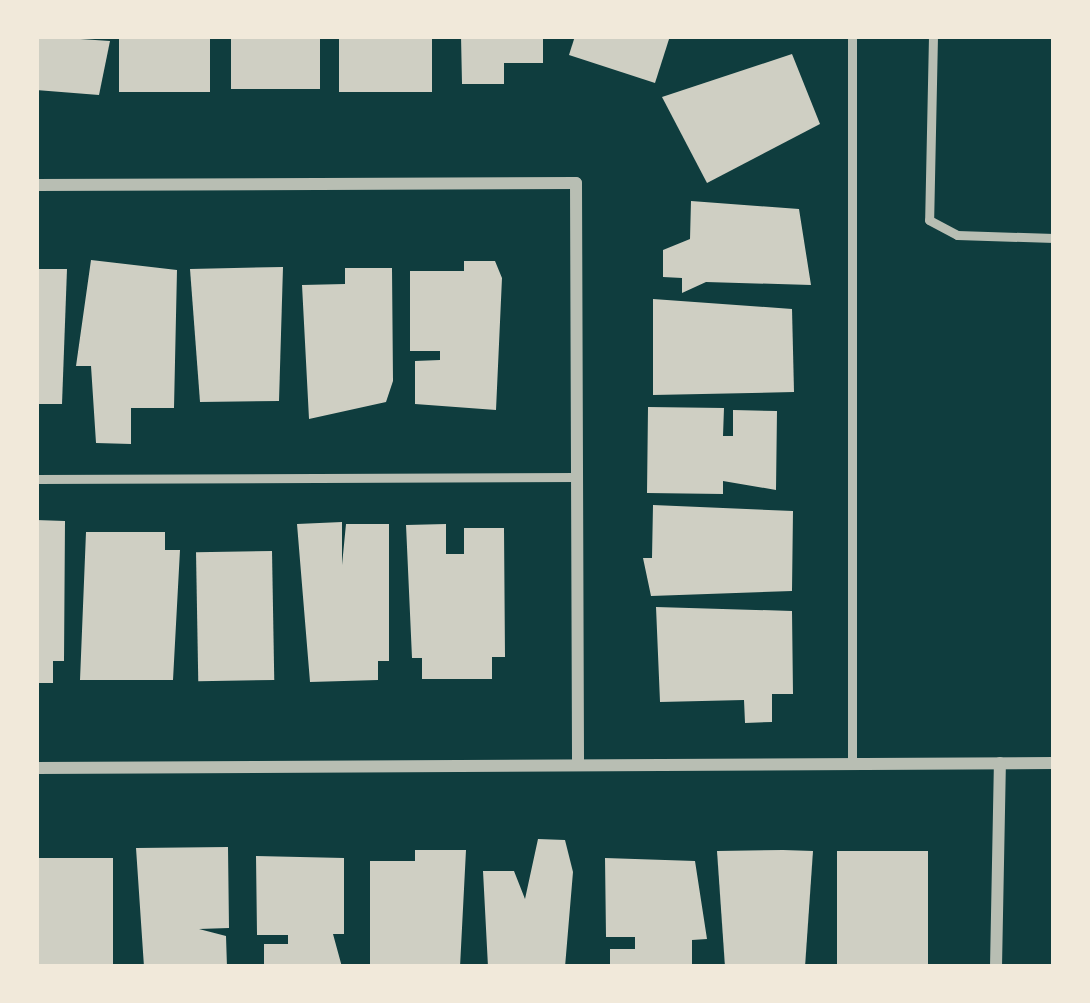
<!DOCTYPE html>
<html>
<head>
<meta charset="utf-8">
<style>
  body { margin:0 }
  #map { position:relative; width:1090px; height:1003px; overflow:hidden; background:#0f3d3e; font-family:"Public Sans",sans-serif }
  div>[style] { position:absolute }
  .building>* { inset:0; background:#cfcfc3; transform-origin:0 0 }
  .service>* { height:9px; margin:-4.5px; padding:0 4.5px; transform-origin:4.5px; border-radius:4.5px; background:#b8beb3 }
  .minor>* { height:12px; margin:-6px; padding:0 6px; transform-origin:6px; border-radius:6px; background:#b8beb3 }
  span { translate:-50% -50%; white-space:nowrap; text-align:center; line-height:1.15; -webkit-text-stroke:9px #f1e9da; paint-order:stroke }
  .frame { position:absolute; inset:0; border:39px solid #f1e9da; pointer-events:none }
</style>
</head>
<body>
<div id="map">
  <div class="building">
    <div style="clip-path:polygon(36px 36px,110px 41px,99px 95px,36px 90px)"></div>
    <div style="left:119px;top:36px;width:91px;height:56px"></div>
    <div style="left:231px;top:36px;width:89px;height:53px"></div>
    <div style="left:339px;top:36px;width:93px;height:56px"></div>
    <div style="clip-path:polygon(461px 36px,543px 36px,543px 63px,504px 63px,504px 84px,462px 84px)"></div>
    <div style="clip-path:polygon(575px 36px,670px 36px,655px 83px,569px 55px)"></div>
    <div style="clip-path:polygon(792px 54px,820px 124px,707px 183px,662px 97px)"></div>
    <div style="clip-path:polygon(691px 201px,799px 209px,811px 285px,706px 282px,682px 293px,682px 278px,663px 277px,663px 250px,690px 239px)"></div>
    <div style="clip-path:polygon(91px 260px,177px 270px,174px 408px,131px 408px,131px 444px,96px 443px,91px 366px,76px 366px)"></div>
    <div style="clip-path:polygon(464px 261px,495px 261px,502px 278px,496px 410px,415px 404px,415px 361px,440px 360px,440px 351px,410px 351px,410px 271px,464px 271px)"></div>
    <div style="clip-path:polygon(283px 267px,279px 401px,200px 402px,190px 269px)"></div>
    <div style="clip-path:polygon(345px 268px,392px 268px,393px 381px,386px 402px,309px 419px,302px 285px,345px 284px)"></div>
    <div style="clip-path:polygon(36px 269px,67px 269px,62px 404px,36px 404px)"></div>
    <div style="clip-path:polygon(653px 299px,792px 309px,794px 392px,653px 395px)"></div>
    <div style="clip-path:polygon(648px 407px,724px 408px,723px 436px,733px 436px,733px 410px,777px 411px,776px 490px,723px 481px,723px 494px,647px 493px)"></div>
    <div style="clip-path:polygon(653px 505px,793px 511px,792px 591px,651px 596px,643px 558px,652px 558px)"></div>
    <div style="clip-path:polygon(36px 520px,65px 521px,64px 661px,53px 661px,53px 683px,36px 683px)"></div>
    <div style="clip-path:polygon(342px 522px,342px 565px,346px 524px,389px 524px,389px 661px,378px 661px,378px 680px,310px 682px,297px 524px)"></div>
    <div style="clip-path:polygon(446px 524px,446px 554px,464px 554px,464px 528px,504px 528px,505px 657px,492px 657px,492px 679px,422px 679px,422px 658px,412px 658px,406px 525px)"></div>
    <div style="clip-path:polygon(86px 532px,165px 532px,165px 550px,180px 550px,173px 680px,80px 680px)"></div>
    <div style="left:272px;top:551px;width:129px;height:76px;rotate:89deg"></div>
    <div style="clip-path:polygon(656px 607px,792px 611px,793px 694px,772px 694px,772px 722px,745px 723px,744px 700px,660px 702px)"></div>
    <div style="clip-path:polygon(538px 839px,565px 840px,573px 872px,565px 967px,488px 967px,483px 871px,514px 871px,525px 899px)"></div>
    <div style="clip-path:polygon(228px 847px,229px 928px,199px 929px,226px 936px,227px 967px,144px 967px,136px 848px)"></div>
    <div style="clip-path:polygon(415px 850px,466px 850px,460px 967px,370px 964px,370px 861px,415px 861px)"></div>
    <div style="clip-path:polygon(783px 850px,813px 851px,805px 967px,725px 967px,717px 851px)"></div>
    <div style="left:837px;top:851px;width:91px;height:116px"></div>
    <div style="clip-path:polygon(256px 856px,344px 858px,344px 934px,333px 934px,342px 967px,264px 967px,264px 944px,288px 944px,288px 935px,257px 935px)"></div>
    <div style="left:113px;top:858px;width:109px;height:77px;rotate:90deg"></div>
    <div style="clip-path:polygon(605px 858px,695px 861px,707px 939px,692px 940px,692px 967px,610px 967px,610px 949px,635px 949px,635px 937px,606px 937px)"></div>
  </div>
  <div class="service">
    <div style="left:852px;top:36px;width:726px;rotate:90deg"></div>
    <div style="left:933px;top:36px;width:184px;rotate:91.2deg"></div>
    <div style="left:929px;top:220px;width:32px;rotate:28deg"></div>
    <div style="left:957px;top:235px;width:97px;rotate:1.8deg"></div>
    <div style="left:36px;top:479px;width:541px;rotate:-0.21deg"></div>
  </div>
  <div class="minor">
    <div style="left:36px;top:185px;width:540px;rotate:-0.21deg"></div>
    <div style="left:576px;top:183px;width:582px;rotate:89.8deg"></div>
    <div style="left:36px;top:768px;width:1018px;rotate:-0.28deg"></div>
    <div style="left:996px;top:967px;width:204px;rotate:-88.9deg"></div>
  </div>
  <div class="frame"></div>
</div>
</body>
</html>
